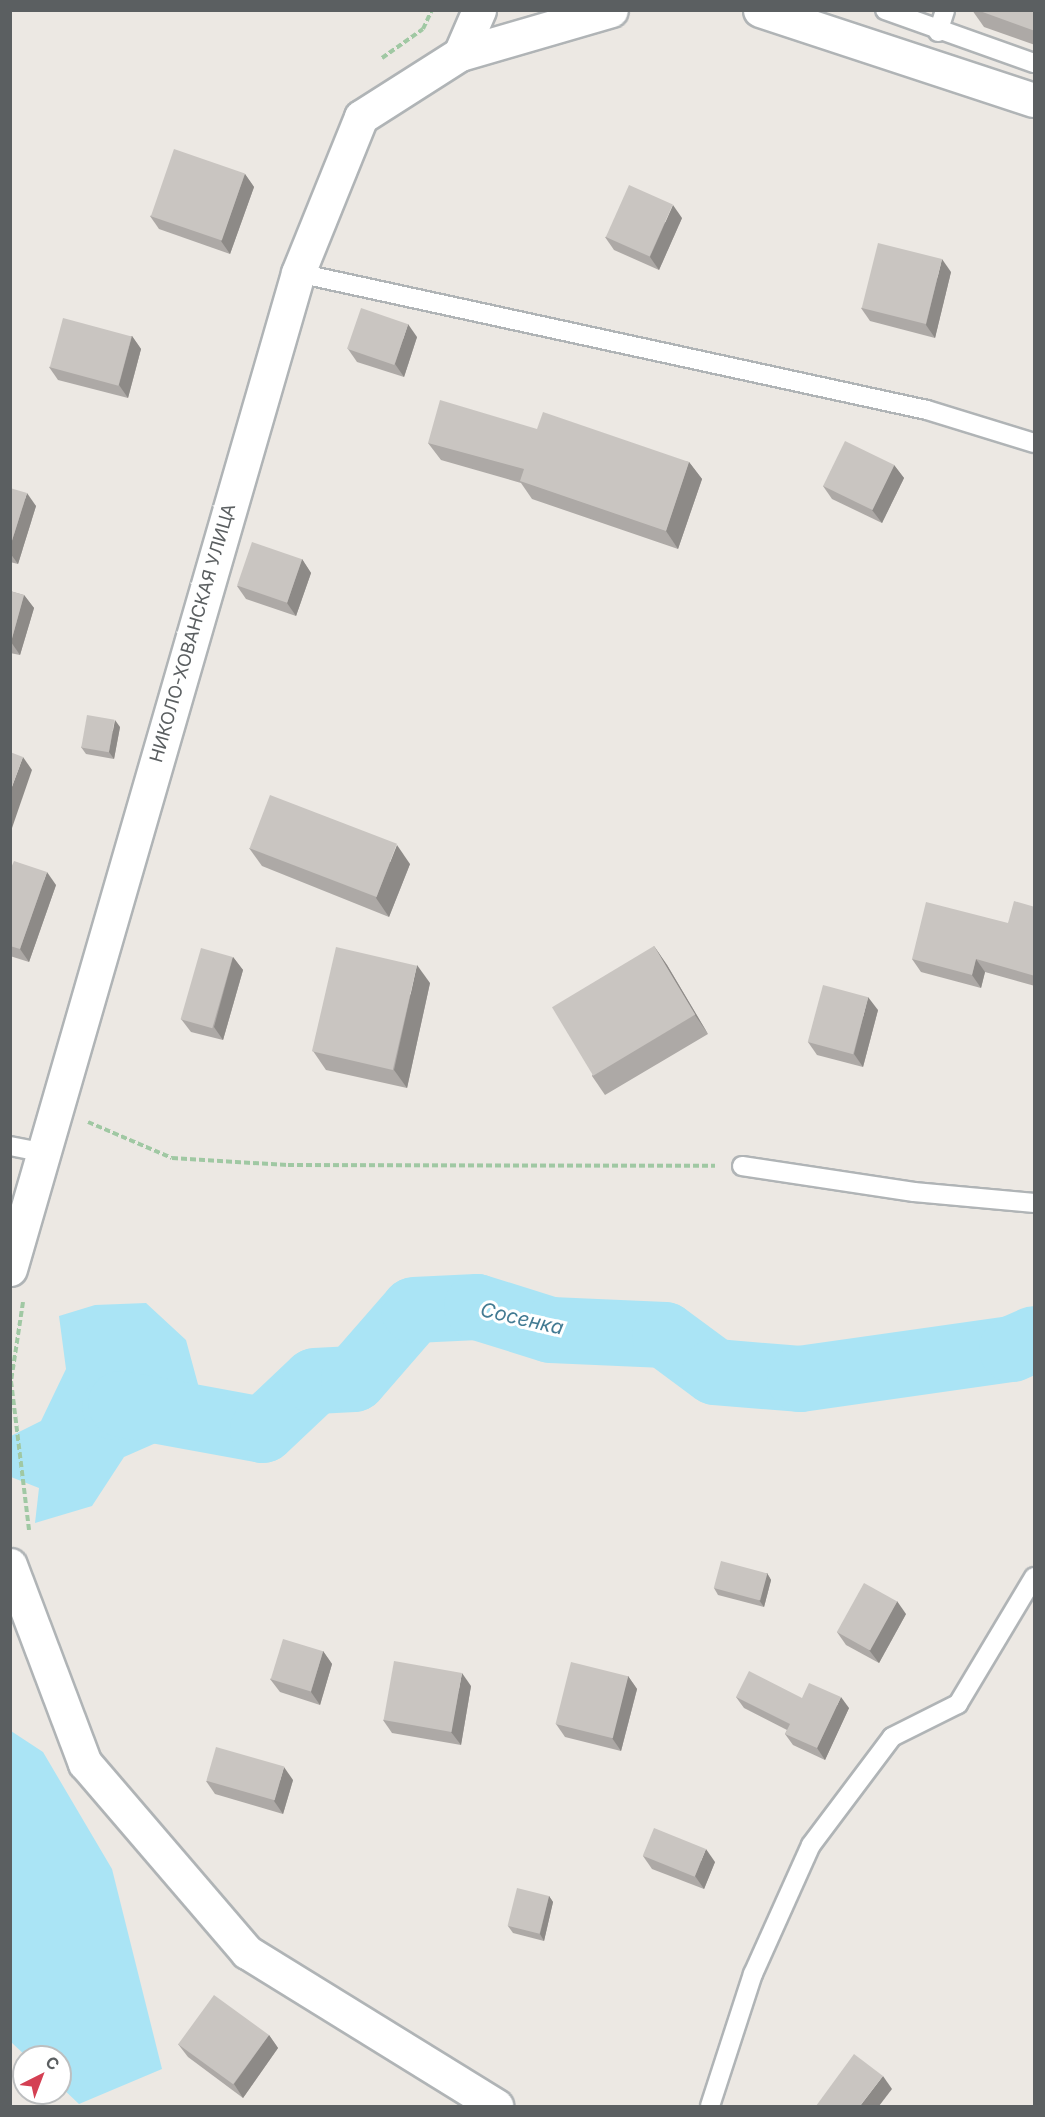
<!DOCTYPE html>
<html>
<head>
<meta charset="utf-8">
<style>
  body { margin:0 }
  #map { position:relative; width:1045px; height:2117px; overflow:hidden; background:#ece8e3; font-family:Inter,sans-serif }
  div>[style] { position:absolute }
  .water>* { inset:0; background:#aae4f5 }
  .river>* { height:66px; margin:-33px; padding:0 33px; transform-origin:33px; border-radius:33px; background:#aae4f5 }
  .path>* { height:4px; margin-top:-2px; transform-origin:0; background:repeating-linear-gradient(90deg,#a0c8a3 0 6px,transparent 0 9px) }
  .roads { filter:drop-shadow(2px 0 #b0b4b6) drop-shadow(-2px 0 #b0b4b6) drop-shadow(0 2px #b0b4b6) drop-shadow(0 -2px #b0b4b6) }
  .service>* { height:18px; margin:-9px; padding:0 9px; transform-origin:9px; border-radius:9px; background:#fff }
  .minor>* { height:33px; margin:-16.5px; padding:0 16.5px; transform-origin:16.5px; border-radius:16.5px; background:#fff }
  .wall>* { inset:0; background:#ada9a6 }
  .shaded-wall>* { inset:0; background:#8d8a87 }
  .building>* { inset:0; background:#c9c5c1; transform-origin:0 0 }
  span { translate:-50% -50%; white-space:nowrap; text-align:center; line-height:1.15; -webkit-text-stroke:6px #fff; paint-order:stroke }
  .street-label { font-size:18px; color:#5b5f61 }
  .water-label { font-size:20px; color:#437b93; font-style:italic }
  .frame { position:absolute; inset:0; border:12px solid #5b5f61; pointer-events:none }
  .north { position:absolute; left:12px; top:2045px; width:60px; height:60px; box-sizing:border-box; background:#fff; border:2px solid #bdbfc0; border-radius:50%; rotate:42deg; font-size:16px; font-weight:700; line-height:24px; text-align:center; color:#5b5f61 }
  .north::after { content:''; display:block; margin:auto; width:21px; height:27px; background:#d44053; clip-path:polygon(50% 0,100% 100%,50% 72%,0 100%) }
</style>
</head>
<body>
<div id="map">
  <div class="water">
    <div style="clip-path:polygon(146px 1303px,186px 1340px,202px 1399px,205px 1437px,165px 1439px,124px 1457px,92px 1506px,35px 1523px,39px 1488px,11px 1477px,11px 1436px,41px 1421px,66px 1369px,59px 1316px,95px 1305px)"></div>
    <div style="clip-path:polygon(11px 1731px,43px 1752px,112px 1869px,162px 2069px,79px 2104px,60px 2086px,60px 2057px,27px 2057px,11px 2042px)"></div>
  </div>
  <div class="river">
    <div style="left:115px;top:1407px;width:7px;rotate:-27deg"></div>
    <div style="left:121px;top:1404px;width:144px;rotate:10.4deg"></div>
    <div style="left:263px;top:1430px;width:71px;rotate:-43.3deg"></div>
    <div style="left:315px;top:1381px;width:39px;rotate:-3deg"></div>
    <div style="left:354px;top:1379px;width:91px;rotate:-49deg"></div>
    <div style="left:414px;top:1310px;width:63px;rotate:-2.7deg"></div>
    <div style="left:477px;top:1307px;width:77px;rotate:17.3deg"></div>
    <div style="left:551px;top:1330px;width:114px;rotate:2.5deg"></div>
    <div style="left:665px;top:1335px;width:62px;rotate:36.5deg"></div>
    <div style="left:715px;top:1372px;width:85px;rotate:4.7deg"></div>
    <div style="left:800px;top:1379px;width:214px;rotate:-8.1deg"></div>
    <div style="left:1012px;top:1349px;width:24px;rotate:-24deg"></div>
  </div>
  <div class="path">
    <div style="left:382px;top:58px;width:50px;rotate:-35.3deg"></div>
    <div style="left:423px;top:29px;width:21px;rotate:-65deg"></div>
    <div style="left:88px;top:1122px;width:91px;rotate:23.2deg"></div>
    <div style="left:172px;top:1158px;width:116px;rotate:3.5deg"></div>
    <div style="left:288px;top:1165px;width:427px;rotate:0.1deg"></div>
    <div style="left:23px;top:1302px;width:80px;rotate:98.6deg"></div>
    <div style="left:11px;top:1381px;width:150px;rotate:83.1deg"></div>
  </div>
  <div class="roads">
    <div class="service">
      <div style="left:885px;top:10px;width:158px;rotate:19.6deg"></div>
      <div style="left:938px;top:32px;width:23px;rotate:-72deg"></div>
      <div style="left:298px;top:273px;width:644px;rotate:12.29deg"></div>
      <div style="left:927px;top:410px;width:112px;rotate:17.1deg"></div>
      <div style="left:10px;top:1146px;width:33px;rotate:11deg"></div>
      <div style="left:742px;top:1166px;width:174px;rotate:8.6deg"></div>
      <div style="left:914px;top:1192px;width:121px;rotate:5.2deg"></div>
      <div style="left:710px;top:2106px;width:139px;rotate:-72deg"></div>
      <div style="left:753px;top:1974px;width:141px;rotate:-65.8deg"></div>
      <div style="left:811px;top:1845px;width:135px;rotate:-53.1deg"></div>
      <div style="left:892px;top:1737px;width:74px;rotate:-26.6deg"></div>
      <div style="left:958px;top:1704px;width:148px;rotate:-59.1deg"></div>
    </div>
    <div class="minor">
      <div style="left:760px;top:10px;width:288px;rotate:18.2deg"></div>
      <div style="left:460px;top:54px;width:157px;rotate:-16.2deg"></div>
      <div style="left:10px;top:1269px;width:1037px;rotate:-73.87deg"></div>
      <div style="left:298px;top:273px;width:168px;rotate:-68deg"></div>
      <div style="left:361px;top:117px;width:117px;rotate:-32.5deg"></div>
      <div style="left:460px;top:54px;width:48px;rotate:-66.6deg"></div>
      <div style="left:10px;top:1565px;width:212px;rotate:69.3deg"></div>
      <div style="left:85px;top:1763px;width:249px;rotate:49.4deg"></div>
      <div style="left:247px;top:1952px;width:293px;rotate:31.7deg"></div>
    </div>
  </div>
  <div class="wall">
    <div style="clip-path:polygon(972px 10px,1035px 10px,1035px 45px,984px 27px)"></div>
    <div style="clip-path:polygon(245px 174px,254px 187px,230px 254px,159px 229px,150px 216px)"></div>
    <div style="clip-path:polygon(682px 218px,659px 270px,614px 250px,605px 237px)"></div>
    <div style="clip-path:polygon(951px 272px,935px 338px,870px 321px,861px 308px)"></div>
    <div style="clip-path:polygon(132px 336px,141px 349px,128px 398px,58px 380px,49px 367px)"></div>
    <div style="clip-path:polygon(417px 337px,404px 377px,357px 362px,348px 349px)"></div>
    <div style="clip-path:polygon(537px 429px,689px 462px,702px 479px,678px 549px,532px 499px,521px 483px,441px 460px,428px 443px)"></div>
    <div style="clip-path:polygon(894px 465px,904px 478px,882px 523px,832px 499px,823px 486px)"></div>
    <div style="clip-path:polygon(10px 488px,36px 506px,18px 564px,10px 562px)"></div>
    <div style="clip-path:polygon(302px 559px,311px 573px,296px 616px,246px 599px,237px 586px)"></div>
    <div style="clip-path:polygon(10px 591px,24px 595px,34px 608px,20px 655px,10px 653px)"></div>
    <div style="clip-path:polygon(120px 727px,114px 759px,86px 754px,81px 747px)"></div>
    <div style="clip-path:polygon(249px 848px,410px 864px,389px 917px,262px 866px)"></div>
    <div style="clip-path:polygon(10px 870px,56px 885px,29px 962px,10px 956px)"></div>
    <div style="clip-path:polygon(1035px 907px,1035px 986px,985px 972px,981px 988px,921px 972px,912px 959px,1008px 923px)"></div>
    <div style="clip-path:polygon(654px 946px,667px 965px,708px 1034px,605px 1095px,592px 1076px)"></div>
    <div style="clip-path:polygon(233px 957px,243px 970px,223px 1040px,191px 1032px,181px 1019px)"></div>
    <div style="clip-path:polygon(430px 983px,407px 1088px,326px 1070px,313px 1051px)"></div>
    <div style="clip-path:polygon(878px 1010px,863px 1067px,817px 1055px,808px 1042px)"></div>
    <div style="clip-path:polygon(767px 1573px,771px 1580px,764px 1607px,718px 1595px,714px 1588px)"></div>
    <div style="clip-path:polygon(906px 1614px,879px 1663px,846px 1645px,837px 1632px)"></div>
    <div style="clip-path:polygon(323px 1651px,332px 1664px,320px 1705px,280px 1692px,270px 1679px)"></div>
    <div style="clip-path:polygon(628px 1676px,637px 1689px,621px 1751px,565px 1737px,556px 1724px)"></div>
    <div style="clip-path:polygon(471px 1686px,461px 1745px,392px 1733px,383px 1720px)"></div>
    <div style="clip-path:polygon(736px 1697px,802px 1698px,849px 1708px,825px 1760px,793px 1745px,785px 1734px,787px 1730px,744px 1708px)"></div>
    <div style="clip-path:polygon(293px 1780px,283px 1814px,215px 1794px,206px 1781px)"></div>
    <div style="clip-path:polygon(643px 1856px,715px 1862px,704px 1889px,652px 1869px)"></div>
    <div style="clip-path:polygon(549px 1896px,553px 1902px,544px 1941px,513px 1933px,508px 1926px)"></div>
    <div style="clip-path:polygon(269px 2035px,278px 2048px,243px 2098px,188px 2057px,178px 2044px)"></div>
  </div>
  <div class="shaded-wall">
    <div style="clip-path:polygon(245px 174px,254px 187px,230px 254px,221px 241px)"></div>
    <div style="clip-path:polygon(673px 205px,682px 218px,659px 270px,650px 257px)"></div>
    <div style="clip-path:polygon(942px 259px,951px 272px,935px 338px,926px 325px)"></div>
    <div style="clip-path:polygon(408px 324px,417px 337px,404px 377px,395px 364px)"></div>
    <div style="clip-path:polygon(132px 336px,141px 349px,128px 398px,119px 385px)"></div>
    <div style="clip-path:polygon(689px 462px,702px 479px,678px 549px,666px 531px)"></div>
    <div style="clip-path:polygon(894px 465px,904px 478px,882px 523px,872px 510px)"></div>
    <div style="clip-path:polygon(27px 493px,36px 506px,18px 564px,10px 553px,10px 547px)"></div>
    <div style="clip-path:polygon(302px 559px,311px 573px,296px 616px,287px 603px)"></div>
    <div style="clip-path:polygon(24px 595px,34px 608px,20px 655px,11px 642px)"></div>
    <div style="clip-path:polygon(115px 720px,120px 727px,114px 759px,109px 752px)"></div>
    <div style="clip-path:polygon(23px 757px,32px 770px,12px 828px,10px 826px,10px 792px)"></div>
    <div style="clip-path:polygon(397px 845px,410px 864px,389px 917px,376px 898px)"></div>
    <div style="clip-path:polygon(47px 872px,56px 885px,29px 962px,20px 949px)"></div>
    <div style="clip-path:polygon(654px 946px,667px 965px,708px 1034px,695px 1015px)"></div>
    <div style="clip-path:polygon(233px 957px,243px 970px,223px 1040px,214px 1027px)"></div>
    <div style="clip-path:polygon(976px 959px,985px 972px,981px 988px,972px 975px)"></div>
    <div style="clip-path:polygon(417px 965px,430px 983px,407px 1088px,394px 1070px)"></div>
    <div style="clip-path:polygon(868px 997px,878px 1010px,863px 1067px,854px 1054px)"></div>
    <div style="clip-path:polygon(767px 1573px,771px 1580px,764px 1607px,759px 1600px)"></div>
    <div style="clip-path:polygon(897px 1601px,906px 1614px,879px 1663px,869px 1650px)"></div>
    <div style="clip-path:polygon(323px 1651px,332px 1664px,320px 1705px,311px 1692px)"></div>
    <div style="clip-path:polygon(462px 1673px,471px 1686px,461px 1745px,451px 1732px)"></div>
    <div style="clip-path:polygon(628px 1676px,637px 1689px,621px 1751px,612px 1738px)"></div>
    <div style="clip-path:polygon(841px 1697px,849px 1708px,825px 1760px,817px 1748px)"></div>
    <div style="clip-path:polygon(284px 1767px,293px 1780px,283px 1814px,274px 1801px)"></div>
    <div style="clip-path:polygon(706px 1849px,715px 1862px,704px 1889px,695px 1876px)"></div>
    <div style="clip-path:polygon(549px 1896px,553px 1902px,544px 1941px,540px 1934px)"></div>
    <div style="clip-path:polygon(269px 2035px,278px 2048px,243px 2098px,234px 2084px)"></div>
    <div style="clip-path:polygon(883px 2076px,892px 2089px,879px 2106px,860px 2106px)"></div>
  </div>
  <div class="building">
    <div style="clip-path:polygon(977px 10px,1035px 10px,1035px 31px)"></div>
    <div style="left:174px;top:149px;width:75px;height:71px;rotate:19deg"></div>
    <div style="left:629px;top:185px;width:48px;height:57px;rotate:24deg"></div>
    <div style="left:878px;top:243px;width:66px;height:67px;rotate:14deg"></div>
    <div style="left:361px;top:308px;width:50px;height:43px;rotate:19deg"></div>
    <div style="left:63px;top:318px;width:71px;height:51px;rotate:15deg"></div>
    <div style="clip-path:polygon(440px 400px,537px 429px,543px 412px,689px 462px,666px 531px,520px 481px,524px 469px,428px 443px)"></div>
    <div style="left:845px;top:441px;width:55px;height:50px;rotate:26deg"></div>
    <div style="clip-path:polygon(10px 488px,27px 493px,10px 547px)"></div>
    <div style="left:252px;top:542px;width:53px;height:46px;rotate:19deg"></div>
    <div style="clip-path:polygon(10px 591px,24px 595px,11px 642px,10px 642px)"></div>
    <div style="left:87px;top:715px;width:28px;height:33px;rotate:10deg"></div>
    <div style="clip-path:polygon(10px 752px,23px 757px,10px 792px)"></div>
    <div style="left:270px;top:795px;width:136px;height:57px;rotate:21deg"></div>
    <div style="clip-path:polygon(14px 861px,47px 872px,20px 949px,10px 946px,10px 870px)"></div>
    <div style="clip-path:polygon(1014px 901px,1035px 907px,1035px 976px,976px 959px,972px 975px,912px 959px,926px 902px,1008px 923px)"></div>
    <div style="left:654px;top:946px;width:80px;height:119px;rotate:59deg"></div>
    <div style="left:336px;top:947px;width:83px;height:107px;rotate:13deg"></div>
    <div style="left:201px;top:948px;width:33px;height:74px;rotate:16deg"></div>
    <div style="left:823px;top:985px;width:47px;height:59px;rotate:15deg"></div>
    <div style="left:721px;top:1561px;width:48px;height:28px;rotate:15deg"></div>
    <div style="left:864px;top:1583px;width:38px;height:56px;rotate:29deg"></div>
    <div style="left:283px;top:1639px;width:42px;height:42px;rotate:17deg"></div>
    <div style="left:394px;top:1661px;width:69px;height:60px;rotate:10deg"></div>
    <div style="left:571px;top:1662px;width:59px;height:64px;rotate:14deg"></div>
    <div style="clip-path:polygon(749px 1671px,802px 1698px,809px 1683px,841px 1697px,817px 1748px,785px 1734px,790px 1724px,736px 1697px)"></div>
    <div style="left:216px;top:1747px;width:71px;height:35px;rotate:16deg"></div>
    <div style="left:654px;top:1828px;width:56px;height:30px;rotate:22deg"></div>
    <div style="left:517px;top:1888px;width:33px;height:39px;rotate:14deg"></div>
    <div style="left:214px;top:1995px;width:68px;height:61px;rotate:36deg"></div>
    <div style="clip-path:polygon(854px 2054px,883px 2076px,860px 2106px,816px 2106px)"></div>
  </div>
  <div class="street-label">
    <span style="left:193px;top:633px;rotate:-74deg">НИКОЛО-ХОВАНСКАЯ УЛИЦА</span>
  </div>
  <div class="water-label">
    <span style="left:522px;top:1319px;rotate:13deg">Сосенка</span>
  </div>
  <div class="frame"></div>
  <div class="north">С</div>
</div>
</body>
</html>
